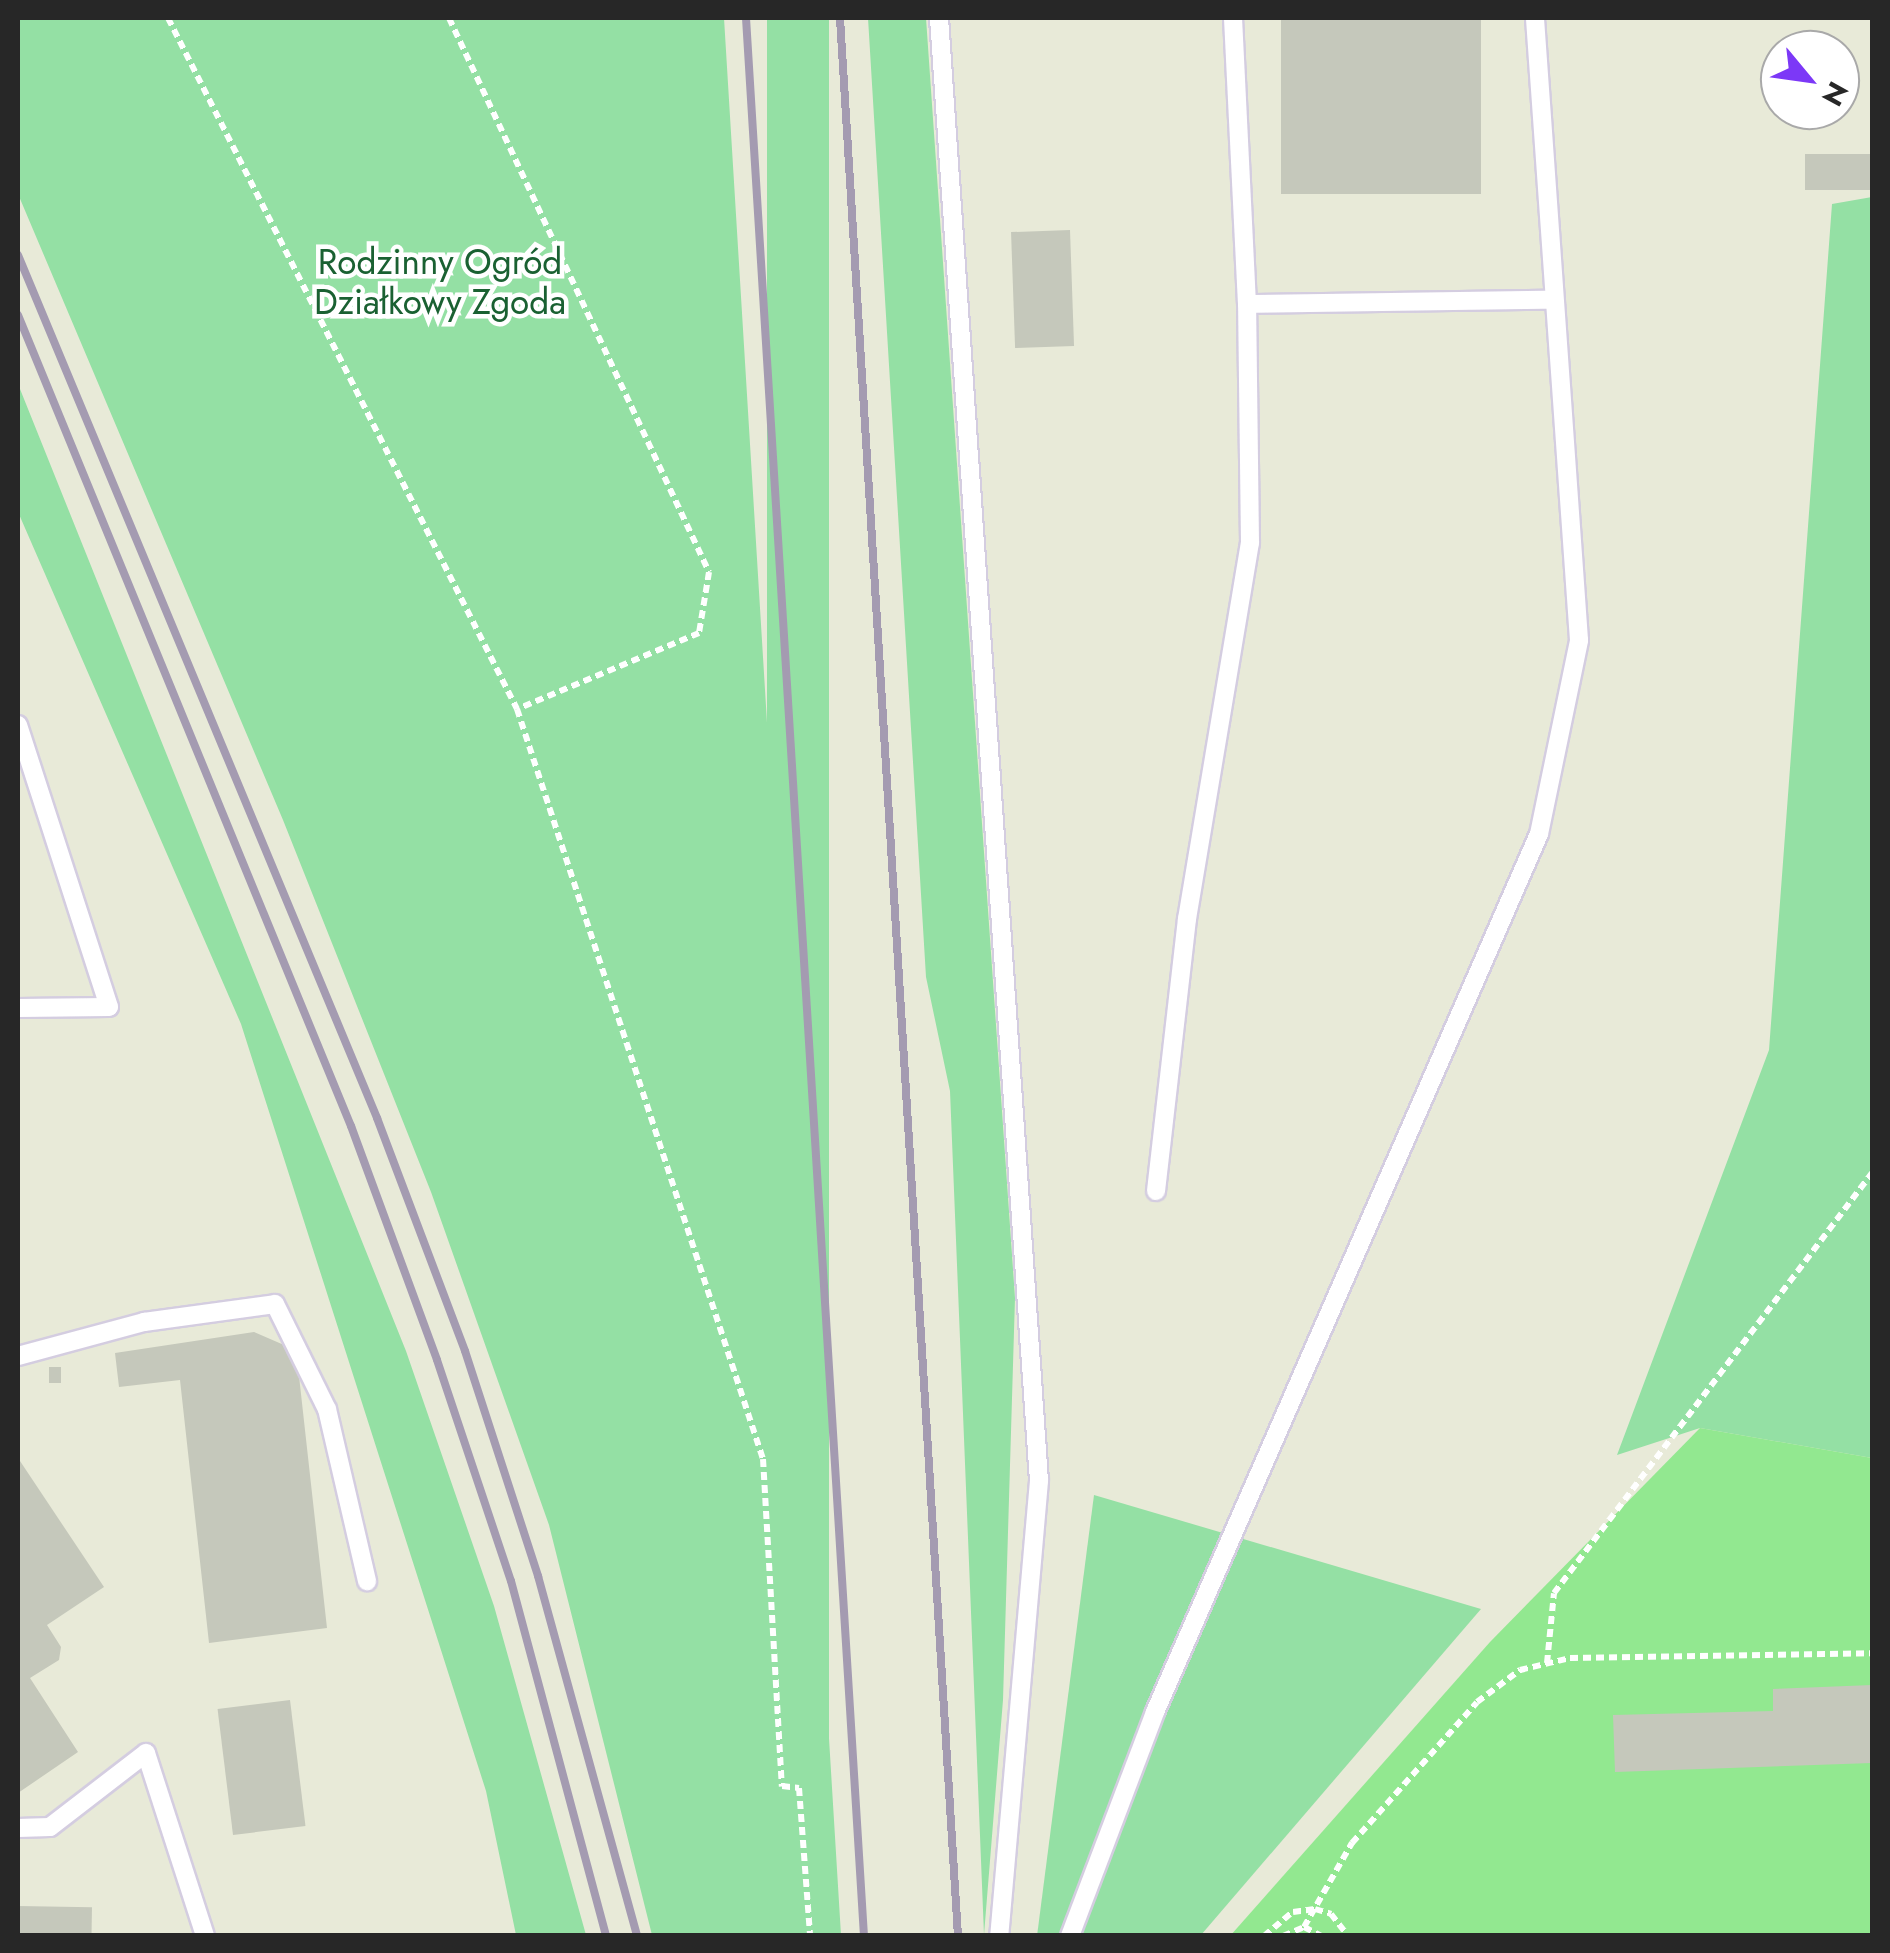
<!DOCTYPE html>
<html>
<head>
<meta charset="utf-8">
<style>
  body { margin:0 }
  #map { position:relative; width:1890px; height:1953px; overflow:hidden; background:#e8ead8; font-family:Jost,sans-serif }
  div>[style] { position:absolute }
  .green>* { inset:0; background:#94e0a4; transform-origin:0 0 }
  .pitch>* { inset:0; background:#92e890 }
  .building>* { inset:0; background:#c5c8bb; transform-origin:0 0 }
  .path>* { height:6px; margin-top:-3px; transform-origin:0; background:repeating-linear-gradient(90deg,#fff 0 8px,transparent 0 13px) }
  .roads { filter:drop-shadow(2px 0 #d4cde0) drop-shadow(-2px 0 #d4cde0) drop-shadow(0 2px #d4cde0) drop-shadow(0 -2px #d4cde0) }
  .lane>* { height:18px; margin:-9px; padding:0 9px; transform-origin:9px; border-radius:9px; background:#fff }
  .rail>* { height:8px; margin:-4px; padding:0 4px; transform-origin:4px; border-radius:4px; background:#a49bb1 }
  span { translate:-50% -50%; white-space:nowrap; text-align:center; line-height:1.15; -webkit-text-stroke:9px #fff; paint-order:stroke }
  .park-label { font-size:35px; color:#1a6132 }
  .frame { position:absolute; inset:0; border:20px solid #272727; pointer-events:none }
  .north { position:absolute; left:1760px; top:30px; width:100px; height:100px; box-sizing:border-box; background:#fff; border:2px solid #a9a9a9; border-radius:50%; rotate:119deg; font-size:28px; font-weight:700; line-height:40px; text-align:center; color:#272727 }
  .north::after { content:''; display:block; margin:auto; width:35px; height:45px; background:#7c38f7; clip-path:polygon(50% 0,100% 100%,50% 72%,0 100%) }
</style>
</head>
<body>
<div id="map">
  <div class="green">
    <div style="clip-path:polygon(18px 18px,724px 18px,841px 1935px,652px 1935px,549px 1525px,431px 1192px,283px 820px,18px 194px)"></div>
    <div style="left:767px;top:18px;width:62px;height:1920px"></div>
    <div style="clip-path:polygon(868px 18px,926px 18px,1015px 1298px,1003px 1700px,984px 1935px,950px 1091px,926px 977px)"></div>
    <div style="clip-path:polygon(1872px 197px,1872px 1458px,1700px 1428px,1617px 1455px,1769px 1050px,1832px 204px)"></div>
    <div style="clip-path:polygon(18px 384px,406px 1351px,494px 1606px,586px 1935px,516px 1935px,486px 1791px,241px 1024px,18px 512px)"></div>
    <div style="clip-path:polygon(1094px 1495px,1481px 1609px,1201px 1935px,1037px 1936px)"></div>
  </div>
  <div class="pitch">
    <div style="clip-path:polygon(1700px 1428px,1872px 1458px,1872px 1935px,1230px 1936px,1490px 1642px)"></div>
  </div>
  <div class="building">
    <div style="left:1281px;top:18px;width:200px;height:176px"></div>
    <div style="left:1872px;top:154px;width:36px;height:67px;rotate:90deg"></div>
    <div style="left:1070px;top:230px;width:116px;height:59px;rotate:88deg"></div>
    <div style="clip-path:polygon(254px 1332px,284px 1345px,299px 1376px,327px 1628px,209px 1643px,180px 1380px,119px 1387px,115px 1353px)"></div>
    <div style="left:49px;top:1367px;width:12px;height:16px"></div>
    <div style="clip-path:polygon(18px 1458px,104px 1587px,47px 1625px,61px 1647px,59px 1660px,30px 1678px,78px 1752px,18px 1793px)"></div>
    <div style="clip-path:polygon(1872px 1685px,1872px 1763px,1615px 1772px,1613px 1715px,1773px 1711px,1773px 1689px)"></div>
    <div style="left:290px;top:1700px;width:127px;height:73px;rotate:83deg"></div>
    <div style="left:18px;top:1906px;width:74px;height:30px;rotate:1deg"></div>
  </div>
  <div class="path">
    <div style="left:168px;top:18px;width:774px;rotate:63.2deg"></div>
    <div style="left:517px;top:709px;width:789px;rotate:71.84deg"></div>
    <div style="left:763px;top:1459px;width:328px;rotate:86.7deg"></div>
    <div style="left:782px;top:1786px;width:17px;rotate:7deg"></div>
    <div style="left:799px;top:1788px;width:148px;rotate:85.7deg"></div>
    <div style="left:449px;top:18px;width:612px;rotate:64.86deg"></div>
    <div style="left:709px;top:572px;width:62px;rotate:99.3deg"></div>
    <div style="left:699px;top:633px;width:197px;rotate:157.3deg"></div>
    <div style="left:1547px;top:1663px;width:70px;rotate:-84.3deg"></div>
    <div style="left:1554px;top:1593px;width:527px;rotate:-52.87deg"></div>
    <div style="left:1304px;top:1927px;width:97px;rotate:-60.3deg"></div>
    <div style="left:1352px;top:1843px;width:188px;rotate:-48.4deg"></div>
    <div style="left:1477px;top:1702px;width:54px;rotate:-36.7deg"></div>
    <div style="left:1520px;top:1670px;width:51px;rotate:-13.5deg"></div>
    <div style="left:1570px;top:1658px;width:302px;rotate:-0.9deg"></div>
    <div style="left:1264px;top:1936px;width:38px;rotate:-40deg"></div>
    <div style="left:1293px;top:1912px;width:22px;rotate:-8deg"></div>
    <div style="left:1315px;top:1909px;width:17px;rotate:17deg"></div>
    <div style="left:1331px;top:1914px;width:28px;rotate:52deg"></div>
    <div style="left:1283px;top:1936px;width:23px;rotate:-23deg"></div>
    <div style="left:1304px;top:1927px;width:20px;rotate:27deg"></div>
  </div>
  <div class="roads">
    <div class="lane">
      <div style="left:939px;top:18px;width:1466px;rotate:86.09deg"></div>
      <div style="left:1039px;top:1481px;width:457px;rotate:95deg"></div>
      <div style="left:1233px;top:18px;width:286px;rotate:87.2deg"></div>
      <div style="left:1247px;top:304px;width:305px;rotate:-0.8deg"></div>
      <div style="left:18px;top:725px;width:296px;rotate:72.1deg"></div>
      <div style="left:109px;top:1007px;width:91px;rotate:179.4deg"></div>
      <div style="left:1156px;top:1191px;width:274px;rotate:-83.5deg"></div>
      <div style="left:1187px;top:919px;width:381px;rotate:-80.5deg"></div>
      <div style="left:1250px;top:543px;width:239px;rotate:-90.7deg"></div>
      <div style="left:18px;top:1356px;width:131px;rotate:-15.1deg"></div>
      <div style="left:144px;top:1322px;width:132px;rotate:-7.8deg"></div>
      <div style="left:275px;top:1304px;width:117px;rotate:63.7deg"></div>
      <div style="left:327px;top:1409px;width:177px;rotate:76.9deg"></div>
      <div style="left:18px;top:1828px;width:32px;rotate:-2deg"></div>
      <div style="left:50px;top:1827px;width:121px;rotate:-37.6deg"></div>
      <div style="left:146px;top:1753px;width:192px;rotate:72.1deg"></div>
      <div style="left:1070px;top:1936px;width:240px;rotate:-69.2deg"></div>
      <div style="left:1155px;top:1712px;width:958px;rotate:-66.38deg"></div>
      <div style="left:1539px;top:834px;width:198px;rotate:-78.3deg"></div>
      <div style="left:1579px;top:640px;width:624px;rotate:-94.05deg"></div>
    </div>
  </div>
  <div class="rail">
    <div style="left:746px;top:18px;width:1922px;rotate:86.48deg"></div>
    <div style="left:840px;top:18px;width:1922px;rotate:86.48deg"></div>
    <div style="left:18px;top:255px;width:935px;rotate:67.41deg"></div>
    <div style="left:377px;top:1118px;width:249px;rotate:69.3deg"></div>
    <div style="left:465px;top:1351px;width:237px;rotate:72deg"></div>
    <div style="left:538px;top:1576px;width:373px;rotate:74.6deg"></div>
    <div style="left:18px;top:315px;width:877px;rotate:67.68deg"></div>
    <div style="left:351px;top:1126px;width:249px;rotate:69.8deg"></div>
    <div style="left:437px;top:1360px;width:233px;rotate:71.5deg"></div>
    <div style="left:511px;top:1581px;width:367px;rotate:75deg"></div>
  </div>
  <div class="park-label">
    <span style="left:440px;top:282px">Rodzinny Ogród<br>Działkowy Zgoda</span>
  </div>
  <div class="frame"></div>
  <div class="north">N</div>
</div>
</body>
</html>
